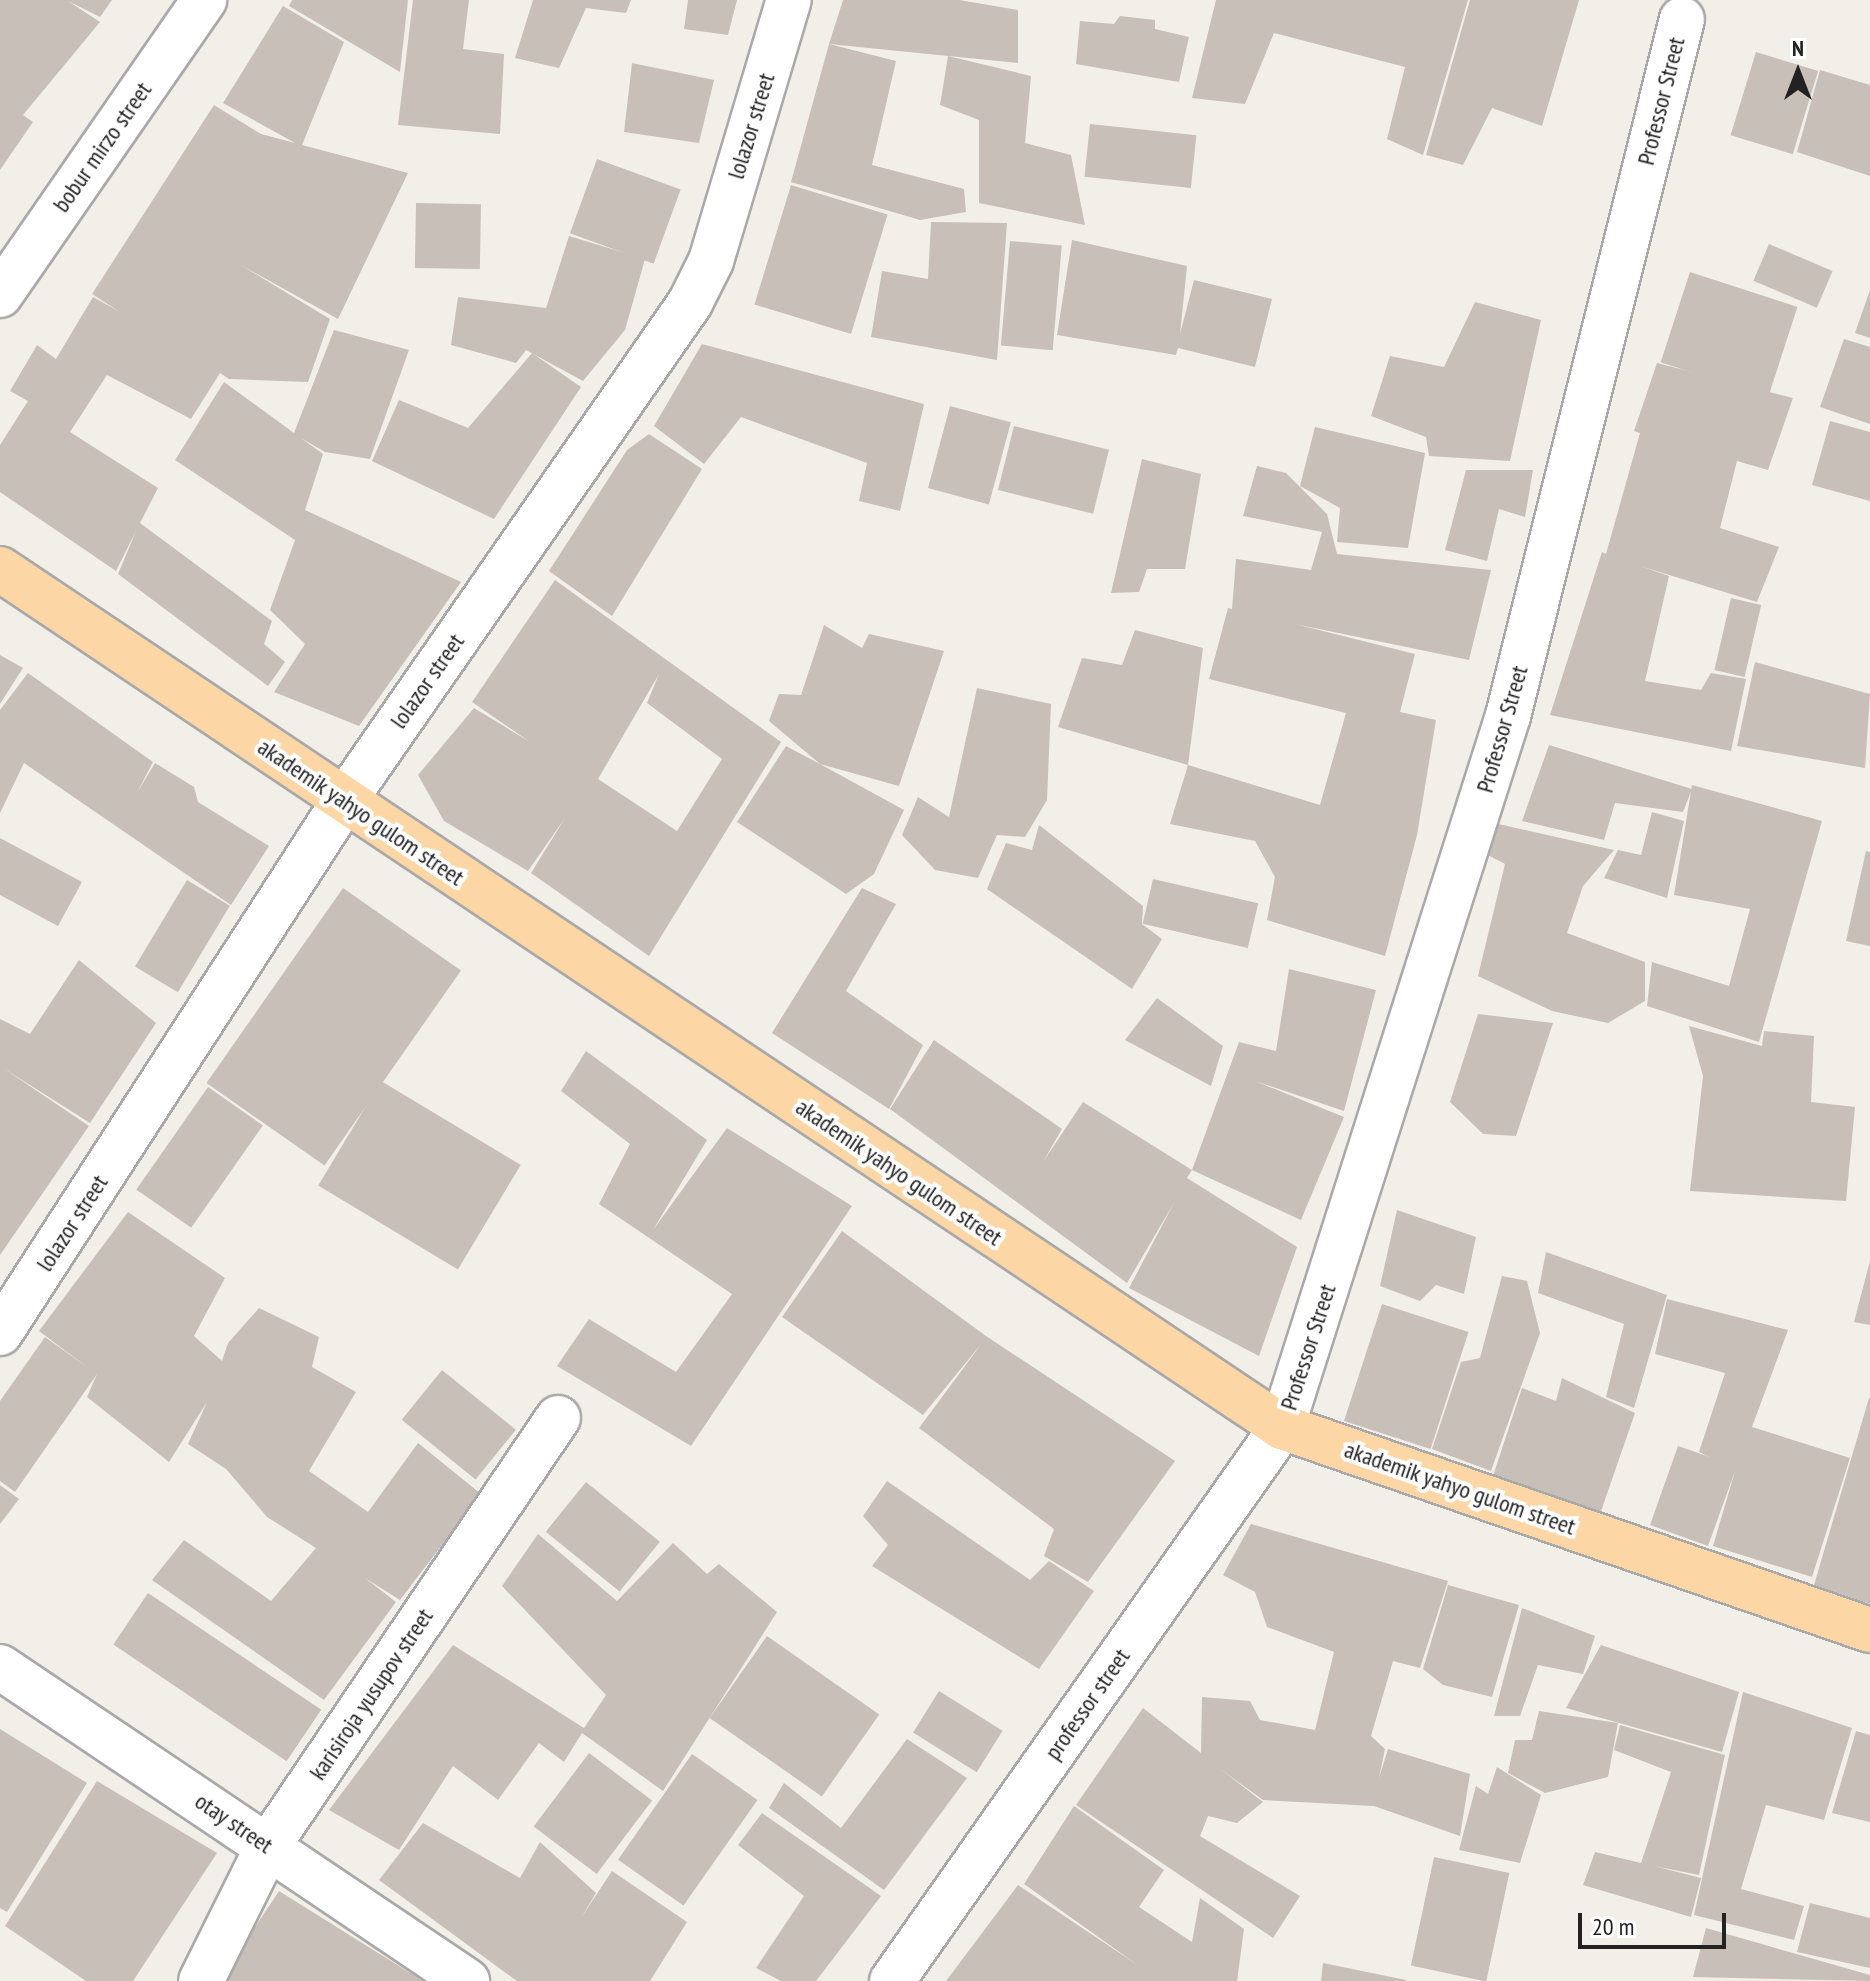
<!DOCTYPE html>
<html>
<head>
<meta charset="utf-8">
<style>
  body { margin:0 }
  #map { position:relative; width:1870px; height:1981px; overflow:hidden; background:#f2efe9; font-family:"PT Sans Narrow",sans-serif }
  div>[style] { position:absolute }
  .building>* { inset:0; background:#c7bfb8; transform-origin:0 0 }
  .roads { filter:drop-shadow(2px 0 #a9a9a9) drop-shadow(-2px 0 #a9a9a9) drop-shadow(0 2px #a9a9a9) drop-shadow(0 -2px #a9a9a9) }
  .minor>* { height:44px; margin:-22px; padding:0 22px; transform-origin:22px; border-radius:22px; background:#fff }
  .major>* { height:44px; margin:-22px; padding:0 22px; transform-origin:22px; border-radius:22px; background:#fcd6a4 }
  span { translate:-50% -50%; white-space:nowrap; text-align:center; line-height:1.15; -webkit-text-stroke:8px #fff; paint-order:stroke }
  .street-label { font-size:24px; color:#222 }
  .north { position:absolute; left:1758px; top:32px; width:80px; height:80px; -webkit-text-stroke:6px #fff; paint-order:stroke; rotate:0deg; font-size:22px; font-weight:700; line-height:32px; text-align:center; color:#222 }
  .north::after { content:''; display:block; margin:auto; width:28px; height:36px; background:#222; clip-path:polygon(50% 0,100% 100%,50% 72%,0 100%) }
  .scale { position:absolute; left:1578px; top:1913px; width:148px; height:36px; box-sizing:border-box; border:4px solid #222; border-top:0; padding-left:10px; font-size:24px; line-height:28px; white-space:nowrap; color:#222; -webkit-text-stroke:6px #fff; paint-order:stroke }
</style>
</head>
<body>
<div id="map">
  <div class="building">
    <div style="clip-path:polygon(0 0,112px 0,100px 17px,68px 1px,100px 22px,23px 115px,33px 122px,0 170px)"></div>
    <div style="clip-path:polygon(292px 0,408px 0,400px 72px,289px 6px)"></div>
    <div style="clip-path:polygon(413px 0,469px 0,463px 49px,504px 54px,500px 134px,398px 125px)"></div>
    <div style="clip-path:polygon(533px 0,631px 0,626px 13px,586px 8px,559px 68px,515px 58px)"></div>
    <div style="clip-path:polygon(688px 0,737px 0,728px 35px,684px 29px)"></div>
    <div style="clip-path:polygon(843px 0,959px 0,1018px 10px,1018px 63px,829px 44px,896px 61px,872px 165px,964px 189px,966px 212px,920px 220px,791px 182px,829px 44px)"></div>
    <div style="clip-path:polygon(1216px 0,1468px 0,1423px 155px,1387px 139px,1405px 67px,1274px 33px,1245px 104px,1192px 98px)"></div>
    <div style="clip-path:polygon(1470px 0,1579px 0,1542px 126px,1492px 108px,1463px 165px,1426px 155px)"></div>
    <div style="clip-path:polygon(283px 6px,344px 42px,302px 145px,408px 173px,338px 319px,239px 264px,330px 319px,308px 382px,229px 379px,220px 373px,191px 419px,107px 375px,70px 432px,158px 488px,140px 523px,272px 621px,264px 644px,285px 662px,268px 686px,118px 574px,136px 531px,116px 571px,0 492px,0 445px,28px 401px,10px 391px,37px 345px,56px 359px,93px 297px,120px 312px,92px 294px,214px 105px,261px 134px,295px 143px,223px 103px)"></div>
    <div style="clip-path:polygon(1120px 16px,1155px 20px,1155px 29px,1189px 37px,1179px 82px,1076px 64px,1080px 21px,1114px 24px)"></div>
    <div style="left:1756px;top:52px;width:65px;height:87px;rotate:17deg"></div>
    <div style="clip-path:polygon(948px 56px,1031px 76px,1025px 143px,1071px 155px,1085px 225px,979px 203px,979px 120px,940px 105px)"></div>
    <div style="clip-path:polygon(632px 63px,714px 80px,699px 143px,624px 132px)"></div>
    <div style="clip-path:polygon(1820px 70px,1870px 85px,1870px 176px,1797px 152px)"></div>
    <div style="left:1090px;top:124px;width:107px;height:53px;rotate:6deg"></div>
    <div style="left:597px;top:159px;width:89px;height:79px;rotate:20deg"></div>
    <div style="left:791px;top:185px;width:101px;height:125px;rotate:17deg"></div>
    <div style="left:416px;top:203px;width:65px;height:65px;rotate:1deg"></div>
    <div style="clip-path:polygon(931px 222px,1007px 223px,997px 360px,871px 337px,882px 271px,928px 279px)"></div>
    <div style="clip-path:polygon(569px 236px,645px 259px,625px 330px,583px 381px,526px 350px,516px 363px,451px 345px,458px 297px,546px 308px)"></div>
    <div style="clip-path:polygon(1072px 240px,1187px 266px,1180px 334px,1194px 280px,1272px 299px,1255px 367px,1178px 348px,1176px 355px,1057px 335px)"></div>
    <div style="left:1010px;top:241px;width:52px;height:105px;rotate:5deg"></div>
    <div style="left:1769px;top:244px;width:69px;height:40px;rotate:23deg"></div>
    <div style="left:1690px;top:272px;width:113px;height:95px;rotate:18deg"></div>
    <div style="clip-path:polygon(1870px 290px,1870px 338px,1855px 333px)"></div>
    <div style="clip-path:polygon(1475px 302px,1541px 320px,1510px 461px,1429px 456px,1426px 437px,1371px 416px,1390px 356px,1444px 367px)"></div>
    <div style="clip-path:polygon(334px 330px,409px 350px,370px 459px,325px 452px,301px 438px,323px 454px,305px 510px,461px 582px,359px 726px,274px 692px,305px 644px,270px 610px,295px 540px,175px 460px,224px 382px,294px 433px)"></div>
    <div style="clip-path:polygon(1844px 339px,1870px 347px,1870px 424px,1820px 407px)"></div>
    <div style="clip-path:polygon(702px 344px,924px 404px,900px 511px,859px 501px,867px 463px,741px 417px,704px 464px,654px 426px)"></div>
    <div style="clip-path:polygon(532px 353px,581px 387px,494px 519px,372px 461px,399px 400px,468px 428px)"></div>
    <div style="clip-path:polygon(1657px 363px,1793px 398px,1768px 470px,1737px 461px,1720px 528px,1779px 547px,1757px 602px,1640px 566px,1669px 576px,1645px 681px,1701px 690px,1711px 673px,1746px 679px,1731px 751px,1550px 715px,1602px 552px,1606px 554px,1640px 433px,1634px 431px)"></div>
    <div style="left:950px;top:406px;width:63px;height:85px;rotate:15deg"></div>
    <div style="clip-path:polygon(1830px 421px,1870px 432px,1870px 501px,1812px 485px)"></div>
    <div style="left:1014px;top:426px;width:98px;height:66px;rotate:14deg"></div>
    <div style="clip-path:polygon(1315px 427px,1425px 453px,1408px 548px,1337px 542px,1340px 508px,1300px 486px)"></div>
    <div style="clip-path:polygon(649px 434px,702px 469px,612px 616px,549px 571px,627px 450px)"></div>
    <div style="clip-path:polygon(1142px 459px,1201px 474px,1185px 569px,1147px 569px,1139px 592px,1111px 593px)"></div>
    <div style="clip-path:polygon(1257px 466px,1286px 473px,1327px 514px,1337px 554px,1491px 570px,1469px 660px,1295px 624px,1415px 654px,1400px 712px,1436px 720px,1417px 835px,1385px 956px,1267px 920px,1275px 877px,1255px 841px,1170px 824px,1188px 765px,1320px 805px,1346px 713px,1209px 679px,1228px 608px,1232px 609px,1236px 559px,1311px 570px,1322px 532px,1243px 516px)"></div>
    <div style="clip-path:polygon(1466px 470px,1533px 470px,1525px 517px,1499px 509px,1487px 561px,1445px 550px)"></div>
    <div style="clip-path:polygon(evenodd,555px 580px,781px 742px,649px 956px,531px 873px,565px 818px,528px 871px,444px 821px,418px 775px,474px 708px,530px 742px,472px 702px,555px 580px,659px 674px,647px 703px,722px 759px,677px 831px,598px 779px,659px 674px)"></div>
    <div style="left:1731px;top:598px;width:31px;height:74px;rotate:13deg"></div>
    <div style="clip-path:polygon(824px 625px,862px 648px,869px 634px,944px 651px,899px 786px,820px 764px,904px 810px,874px 874px,846px 894px,737px 822px,786px 746px,820px 764px,769px 721px,779px 694px,801px 695px)"></div>
    <div style="clip-path:polygon(1135px 630px,1203px 648px,1188px 765px,1058px 727px,1082px 658px,1122px 665px)"></div>
    <div style="clip-path:polygon(0 655px,23px 668px,0 704px)"></div>
    <div style="clip-path:polygon(1755px 662px,1870px 694px,1865px 768px,1737px 746px)"></div>
    <div style="clip-path:polygon(28px 673px,153px 762px,137px 793px,155px 763px,194px 787px,198px 802px,269px 846px,231px 905px,24px 763px,0 813px,0 710px)"></div>
    <div style="clip-path:polygon(977px 688px,1051px 704px,1047px 800px,1025px 837px,997px 835px,978px 878px,935px 870px,902px 835px,918px 797px,949px 817px)"></div>
    <div style="clip-path:polygon(1549px 745px,1692px 789px,1683px 812px,1615px 803px,1604px 840px,1522px 821px)"></div>
    <div style="clip-path:polygon(1692px 785px,1822px 821px,1759px 1042px,1647px 1006px,1652px 962px,1729px 986px,1750px 909px,1674px 895px)"></div>
    <div style="clip-path:polygon(1652px 812px,1684px 821px,1667px 898px,1604px 878px,1618px 850px,1641px 855px)"></div>
    <div style="clip-path:polygon(1494px 823px,1614px 850px,1583px 886px,1567px 933px,1645px 962px,1645px 1001px,1608px 1023px,1552px 1011px,1478px 976px,1505px 864px,1480px 851px)"></div>
    <div style="clip-path:polygon(1039px 825px,1143px 906px,1142px 924px,1162px 939px,1132px 989px,987px 889px,1006px 843px,1032px 850px)"></div>
    <div style="clip-path:polygon(0 838px,82px 882px,58px 926px,0 895px)"></div>
    <div style="clip-path:polygon(1866px 851px,1870px 852px,1870px 946px,1846px 941px)"></div>
    <div style="left:1153px;top:879px;width:108px;height:46px;rotate:13deg"></div>
    <div style="left:187px;top:880px;width:50px;height:101px;rotate:31deg"></div>
    <div style="left:343px;top:888px;width:144px;height:238px;rotate:35deg"></div>
    <div style="clip-path:polygon(862px 888px,896px 904px,846px 991px,923px 1045px,889px 1109px,772px 1033px)"></div>
    <div style="clip-path:polygon(79px 960px,156px 1023px,90px 1123px,3px 1068px,89px 1126px,0 1255px,0 1019px,30px 1034px)"></div>
    <div style="clip-path:polygon(1289px 969px,1376px 990px,1344px 1111px,1255px 1081px,1344px 1117px,1301px 1220px,1192px 1170px,1239px 1042px,1276px 1051px)"></div>
    <div style="clip-path:polygon(1157px 998px,1223px 1046px,1211px 1086px,1125px 1040px)"></div>
    <div style="clip-path:polygon(1478px 1014px,1553px 1023px,1516px 1136px,1483px 1134px,1450px 1102px)"></div>
    <div style="clip-path:polygon(1689px 1026px,1762px 1046px,1764px 1031px,1814px 1036px,1811px 1102px,1855px 1107px,1846px 1201px,1690px 1191px,1703px 1076px)"></div>
    <div style="clip-path:polygon(934px 1040px,1062px 1129px,1043px 1162px,1083px 1102px,1192px 1170px,1187px 1178px,1297px 1247px,1259px 1356px,1129px 1288px,1175px 1201px,1127px 1283px,890px 1109px)"></div>
    <div style="clip-path:polygon(586px 1051px,707px 1140px,653px 1230px,727px 1128px,852px 1206px,691px 1446px,557px 1366px,589px 1319px,676px 1372px,732px 1294px,599px 1204px,630px 1144px,561px 1091px)"></div>
    <div style="left:381px;top:1081px;width:163px;height:122px;rotate:31deg"></div>
    <div style="left:208px;top:1087px;width:67px;height:125px;rotate:35deg"></div>
    <div style="clip-path:polygon(1397px 1210px,1476px 1237px,1464px 1294px,1436px 1285px,1420px 1301px,1380px 1286px)"></div>
    <div style="clip-path:polygon(128px 1212px,225px 1278px,194px 1336px,222px 1361px,228px 1343px,259px 1308px,319px 1337px,312px 1367px,356px 1392px,309px 1471px,368px 1512px,418px 1443px,481px 1494px,400px 1600px,365px 1578px,396px 1602px,324px 1700px,152px 1580px,184px 1540px,271px 1601px,316px 1548px,267px 1517px,226px 1469px,188px 1444px,207px 1402px,169px 1462px,87px 1397px,97px 1374px,15px 1492px,0 1481px,0 1401px,45px 1337px,91px 1370px,39px 1331px)"></div>
    <div style="clip-path:polygon(842px 1231px,986px 1336px,1175px 1461px,1088px 1582px,1044px 1556px,1054px 1529px,919px 1428px,982px 1343px,923px 1415px,782px 1317px)"></div>
    <div style="clip-path:polygon(1546px 1252px,1667px 1295px,1634px 1408px,1606px 1397px,1624px 1324px,1538px 1293px)"></div>
    <div style="clip-path:polygon(1870px 1261px,1870px 1325px,1854px 1322px)"></div>
    <div style="clip-path:polygon(1502px 1276px,1527px 1281px,1540px 1333px,1491px 1471px,1432px 1449px,1461px 1362px,1480px 1358px)"></div>
    <div style="clip-path:polygon(1667px 1299px,1788px 1330px,1752px 1427px,1850px 1458px,1812px 1577px,1713px 1546px,1735px 1471px,1708px 1546px,1650px 1525px,1678px 1446px,1710px 1457px,1699px 1452px,1725px 1373px,1655px 1354px)"></div>
    <div style="left:1382px;top:1304px;width:91px;height:123px;rotate:18deg"></div>
    <div style="left:442px;top:1370px;width:95px;height:64px;rotate:39deg"></div>
    <div style="clip-path:polygon(1562px 1378px,1635px 1413px,1599px 1517px,1492px 1479px,1522px 1388px,1556px 1401px)"></div>
    <div style="clip-path:polygon(1869px 1398px,1870px 1398px,1870px 1604px,1814px 1585px)"></div>
    <div style="clip-path:polygon(887px 1481px,1030px 1580px,1049px 1561px,1094px 1591px,1039px 1669px,872px 1566px,888px 1545px,863px 1516px)"></div>
    <div style="left:586px;top:1482px;width:95px;height:64px;rotate:39deg"></div>
    <div style="clip-path:polygon(0 1485px,19px 1499px,0 1524px)"></div>
    <div style="clip-path:polygon(1251px 1524px,1448px 1581px,1420px 1668px,1393px 1661px,1371px 1736px,1385px 1749px,1379px 1778px,1388px 1749px,1470px 1774px,1460px 1836px,1374px 1806px,1263px 1800px,1219px 1768px,1263px 1802px,1237px 1823px,1208px 1816px,1200px 1836px,1300px 1896px,1273px 1938px,1076px 1805px,1143px 1708px,1201px 1753px,1202px 1697px,1250px 1701px,1260px 1720px,1315px 1730px,1334px 1652px,1267px 1627px,1255px 1592px,1223px 1575px)"></div>
    <div style="clip-path:polygon(538px 1534px,617px 1601px,673px 1543px,707px 1574px,719px 1564px,777px 1612px,663px 1791px,582px 1733px,564px 1762px,539px 1743px,498px 1800px,453px 1766px,399px 1850px,329px 1810px,453px 1645px,584px 1728px,606px 1695px,502px 1586px)"></div>
    <div style="clip-path:polygon(1448px 1585px,1519px 1605px,1492px 1697px,1443px 1685px,1423px 1669px)"></div>
    <div style="left:148px;top:1593px;width:209px;height:62px;rotate:34deg"></div>
    <div style="clip-path:polygon(1522px 1608px,1595px 1636px,1583px 1674px,1538px 1665px,1520px 1716px,1494px 1716px)"></div>
    <div style="left:767px;top:1636px;width:137px;height:100px;rotate:35deg"></div>
    <div style="clip-path:polygon(1601px 1645px,1739px 1692px,1722px 1752px,1566px 1708px)"></div>
    <div style="left:939px;top:1691px;width:75px;height:49px;rotate:32deg"></div>
    <div style="clip-path:polygon(1743px 1692px,1852px 1728px,1824px 1820px,1766px 1805px,1741px 1889px,1804px 1906px,1794px 1940px,1694px 1915px)"></div>
    <div style="clip-path:polygon(1539px 1711px,1618px 1723px,1608px 1777px,1545px 1793px,1508px 1773px,1515px 1740px,1532px 1740px)"></div>
    <div style="clip-path:polygon(1620px 1725px,1725px 1755px,1699px 1875px,1654px 1866px,1701px 1878px,1691px 1917px,1583px 1885px,1595px 1852px,1641px 1863px,1671px 1772px,1614px 1750px)"></div>
    <div style="clip-path:polygon(0 1729px,87px 1783px,7px 1912px,0 1908px)"></div>
    <div style="clip-path:polygon(1856px 1731px,1870px 1735px,1870px 1822px,1832px 1813px)"></div>
    <div style="clip-path:polygon(907px 1739px,967px 1778px,884px 1890px,769px 1808px,784px 1783px,841px 1828px)"></div>
    <div style="left:589px;top:1753px;width:79px;height:92px;rotate:37deg"></div>
    <div style="left:692px;top:1754px;width:80px;height:129px;rotate:35deg"></div>
    <div style="clip-path:polygon(1497px 1767px,1541px 1795px,1520px 1863px,1459px 1850px,1476px 1786px,1488px 1794px)"></div>
    <div style="clip-path:polygon(97px 1781px,217px 1853px,133px 1981px,86px 1981px,5px 1926px)"></div>
    <div style="clip-path:polygon(1074px 1806px,1164px 1870px,1139px 1907px,1192px 1942px,1200px 1898px,1244px 1929px,1237px 1981px,946px 1981px,1018px 1885px,1139px 1966px,1024px 1884px)"></div>
    <div style="clip-path:polygon(762px 1813px,881px 1896px,816px 1981px,781px 1981px,756px 1968px,804px 1896px,738px 1845px)"></div>
    <div style="clip-path:polygon(423px 1823px,520px 1878px,540px 1842px,596px 1893px,581px 1918px,612px 1871px,687px 1922px,650px 1981px,517px 1981px,379px 1880px)"></div>
    <div style="left:1434px;top:1857px;width:77px;height:111px;rotate:12deg"></div>
    <div style="clip-path:polygon(279px 1891px,423px 1981px,219px 1981px)"></div>
    <div style="clip-path:polygon(1810px 1903px,1870px 1918px,1870px 1968px,1797px 1952px)"></div>
    <div style="clip-path:polygon(1706px 1928px,1870px 1975px,1870px 1981px,1693px 1977px)"></div>
    <div style="clip-path:polygon(1323px 1963px,1406px 1980px,1406px 1981px,1321px 1981px)"></div>
  </div>
  <div class="roads">
    <div class="minor">
      <div style="left:0;top:295px;width:359px;rotate:-55.3deg"></div>
      <div style="left:0;top:1333px;width:634px;rotate:-57.11deg"></div>
      <div style="left:344px;top:801px;width:606px;rotate:-55.21deg"></div>
      <div style="left:690px;top:303px;width:47px;rotate:-63.4deg"></div>
      <div style="left:711px;top:261px;width:272px;rotate:-73.4deg"></div>
      <div style="left:0;top:1667px;width:563px;rotate:33.92deg"></div>
      <div style="left:201px;top:1981px;width:151px;rotate:-63.6deg"></div>
      <div style="left:268px;top:1846px;width:517px;rotate:-55.88deg"></div>
      <div style="left:892px;top:1981px;width:678px;rotate:-54.86deg"></div>
      <div style="left:1282px;top:1427px;width:746px;rotate:-72.37deg"></div>
      <div style="left:1508px;top:716px;width:718px;rotate:-75.98deg"></div>
    </div>
    <div class="major">
      <div style="left:0;top:569px;width:1543px;rotate:33.79deg"></div>
      <div style="left:1282px;top:1427px;width:622px;rotate:19.05deg"></div>
    </div>
  </div>
  <div class="street-label">
    <span style="left:1661px;top:101px;rotate:-76deg">Professor Street</span>
    <span style="left:751px;top:126px;rotate:-73deg">lolazor street</span>
    <span style="left:102px;top:147px;rotate:-55deg">bobur mirzo street</span>
    <span style="left:427px;top:681px;rotate:-55deg">lolazor street</span>
    <span style="left:1502px;top:729px;rotate:-74deg">Professor Street</span>
    <span style="left:361px;top:812px;rotate:34deg">akademik yahyo gulom street</span>
    <span style="left:899px;top:1172px;rotate:34deg">akademik yahyo gulom street</span>
    <span style="left:72px;top:1223px;rotate:-57deg">lolazor street</span>
    <span style="left:1308px;top:1347px;rotate:-72deg">Professor Street</span>
    <span style="left:1460px;top:1488px;rotate:19deg">akademik yahyo gulom street</span>
    <span style="left:371px;top:1694px;rotate:-56deg">karisiroja yusupov street</span>
    <span style="left:1087px;top:1704px;rotate:-55deg">professor street</span>
    <span style="left:234px;top:1823px;rotate:34deg">otay street</span>
  </div>
  <div class="north">N</div>
  <div class="scale">20 m</div>
</div>
</body>
</html>
